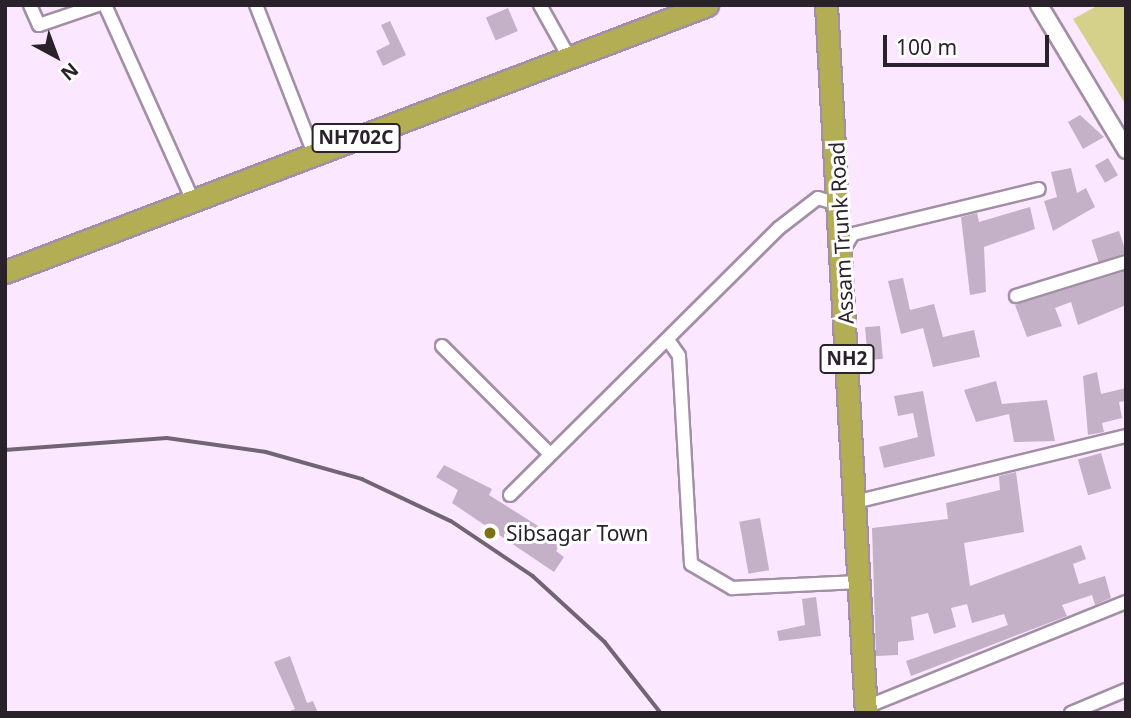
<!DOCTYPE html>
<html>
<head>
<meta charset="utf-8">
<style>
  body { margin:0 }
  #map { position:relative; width:1131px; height:718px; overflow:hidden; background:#fbe7ff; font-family:"Noto Sans",sans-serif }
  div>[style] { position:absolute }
  .green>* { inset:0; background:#d5d18a }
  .building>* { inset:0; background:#c4b1c7; transform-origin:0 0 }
  .roads { filter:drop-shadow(2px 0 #a28fa5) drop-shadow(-2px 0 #a28fa5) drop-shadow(0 2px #a28fa5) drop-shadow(0 -2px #a28fa5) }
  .minor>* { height:12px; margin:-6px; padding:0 6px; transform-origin:6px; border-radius:6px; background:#fff }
  .tertiary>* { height:16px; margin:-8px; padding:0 8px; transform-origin:8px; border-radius:8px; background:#fff }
  .trunk>* { height:21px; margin:-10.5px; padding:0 10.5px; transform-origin:10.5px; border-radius:10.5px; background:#b3ae54 }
  .rail>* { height:3.5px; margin:-1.75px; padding:0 1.75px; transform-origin:1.75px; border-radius:1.75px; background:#716573 }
  .dots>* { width:19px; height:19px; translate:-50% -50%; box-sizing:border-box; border:4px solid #fff; border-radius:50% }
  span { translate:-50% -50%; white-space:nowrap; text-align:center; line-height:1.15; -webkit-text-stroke:6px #fff; paint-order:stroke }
  .shield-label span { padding:2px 5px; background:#fff; border:2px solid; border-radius:5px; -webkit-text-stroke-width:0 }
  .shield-label { font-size:19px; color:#2a222b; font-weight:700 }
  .street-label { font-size:21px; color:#2a222b }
  .poi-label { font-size:21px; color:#2a222b }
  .left { translate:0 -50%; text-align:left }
  .frame { position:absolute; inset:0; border:7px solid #2a222b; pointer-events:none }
  .north { position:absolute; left:21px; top:21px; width:70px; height:70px; -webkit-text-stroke:5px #fff; paint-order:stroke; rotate:139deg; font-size:19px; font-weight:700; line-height:28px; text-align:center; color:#2a222b }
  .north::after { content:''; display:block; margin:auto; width:24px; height:32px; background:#2a222b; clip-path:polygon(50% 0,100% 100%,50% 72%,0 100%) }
  .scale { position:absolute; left:883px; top:35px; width:166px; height:32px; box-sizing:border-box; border:4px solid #2a222b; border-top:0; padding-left:9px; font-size:21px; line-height:24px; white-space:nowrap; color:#2a222b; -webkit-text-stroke:5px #fff; paint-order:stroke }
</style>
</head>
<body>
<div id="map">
  <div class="green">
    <div style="clip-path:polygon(1099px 5px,1126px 5px,1126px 105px,1073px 19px)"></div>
  </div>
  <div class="building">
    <div style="left:508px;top:8px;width:25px;height:24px;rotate:67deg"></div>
    <div style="clip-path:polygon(390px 21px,406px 55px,383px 66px,376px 51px,390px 44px,381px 25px)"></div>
    <div style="clip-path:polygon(1080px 115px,1104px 137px,1083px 149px,1068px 122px)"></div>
    <div style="left:1108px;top:158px;width:20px;height:15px;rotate:60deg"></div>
    <div style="clip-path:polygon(1071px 168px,1077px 193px,1086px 188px,1095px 207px,1053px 231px,1044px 201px,1057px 197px,1051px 172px)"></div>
    <div style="clip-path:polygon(1030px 207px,1035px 229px,984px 247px,986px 292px,970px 295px,961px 217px,977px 213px,979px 222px)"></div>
    <div style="left:1119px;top:231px;width:23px;height:29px;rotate:72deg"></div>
    <div style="clip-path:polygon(1126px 271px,1126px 305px,1078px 325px,1071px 302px,1055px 308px,1062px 326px,1027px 337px,1015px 305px)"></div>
    <div style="clip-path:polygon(903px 278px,910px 310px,934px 304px,943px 337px,974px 330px,980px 357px,933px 367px,923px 328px,901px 334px,888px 281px)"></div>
    <div style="left:880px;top:326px;width:33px;height:15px;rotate:85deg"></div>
    <div style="clip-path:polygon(1097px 372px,1101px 394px,1126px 388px,1126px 401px,1119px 402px,1122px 418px,1102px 423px,1104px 432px,1088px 435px,1083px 376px)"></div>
    <div style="clip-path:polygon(996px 381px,1002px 404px,1047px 400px,1055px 441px,1014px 442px,1009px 414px,976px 422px,964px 390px)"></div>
    <div style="clip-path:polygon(923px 391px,935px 456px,884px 468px,879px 447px,918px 437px,913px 413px,898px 416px,894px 396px)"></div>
    <div style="left:1101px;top:453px;width:37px;height:24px;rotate:74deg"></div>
    <div style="clip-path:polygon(444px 465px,492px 489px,489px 495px,562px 541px,556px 551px,564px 557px,554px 572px,452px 503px,458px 490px,436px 477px)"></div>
    <div style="clip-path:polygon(1016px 472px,1024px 532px,964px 543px,970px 586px,1081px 545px,1086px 559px,1073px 564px,1079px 584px,1105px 576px,1111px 598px,1095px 605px,1092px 595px,1062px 605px,1067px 616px,911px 676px,906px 661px,1008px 625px,1004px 614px,972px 623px,967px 604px,951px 608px,956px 627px,934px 634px,928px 613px,911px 617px,914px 640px,898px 642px,898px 655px,876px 656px,872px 528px,948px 519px,946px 503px,1000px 490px,999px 476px)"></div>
    <div style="left:760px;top:518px;width:53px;height:21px;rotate:80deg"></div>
    <div style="clip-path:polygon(816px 597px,821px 636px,779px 641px,777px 631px,805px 625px,802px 599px)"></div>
    <div style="clip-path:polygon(290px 656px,307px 703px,313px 701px,318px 713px,285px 713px,295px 709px,274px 662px)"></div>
  </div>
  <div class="roads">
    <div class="minor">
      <div style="left:30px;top:5px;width:22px;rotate:66deg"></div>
      <div style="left:39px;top:25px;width:62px;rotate:-18.7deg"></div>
      <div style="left:105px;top:5px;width:215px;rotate:65.8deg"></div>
      <div style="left:256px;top:5px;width:160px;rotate:68.7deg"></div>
      <div style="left:540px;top:5px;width:62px;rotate:60.9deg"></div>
      <div style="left:842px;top:252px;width:21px;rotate:-59deg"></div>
      <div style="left:853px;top:234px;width:191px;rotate:-13.6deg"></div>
      <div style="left:1016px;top:296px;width:115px;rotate:-17.2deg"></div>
      <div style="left:668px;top:340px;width:19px;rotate:55deg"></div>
      <div style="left:679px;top:356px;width:208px;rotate:86.7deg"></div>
      <div style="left:691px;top:564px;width:48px;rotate:30.3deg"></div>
      <div style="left:732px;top:588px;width:127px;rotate:-2.7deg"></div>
      <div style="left:442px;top:346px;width:153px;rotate:45deg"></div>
      <div style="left:510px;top:495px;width:379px;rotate:-44.8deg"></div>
      <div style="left:779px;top:228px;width:49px;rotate:-37.6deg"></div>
      <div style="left:818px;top:198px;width:21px;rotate:17deg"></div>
      <div style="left:855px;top:502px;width:279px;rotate:-13.7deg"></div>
      <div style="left:866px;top:707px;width:280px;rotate:-22deg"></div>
      <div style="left:1071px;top:713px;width:60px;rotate:-22.7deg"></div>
    </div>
    <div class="tertiary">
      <div style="left:1039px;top:5px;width:169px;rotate:59deg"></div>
    </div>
    <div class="trunk">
      <div style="left:826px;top:5px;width:709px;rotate:86.77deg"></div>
      <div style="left:5px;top:272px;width:751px;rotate:-20.82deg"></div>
    </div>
  </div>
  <div class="rail">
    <div style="left:5px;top:450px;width:162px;rotate:-4.2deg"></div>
    <div style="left:167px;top:438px;width:100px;rotate:8deg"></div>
    <div style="left:266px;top:452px;width:100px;rotate:15.7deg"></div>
    <div style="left:362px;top:479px;width:98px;rotate:25.3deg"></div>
    <div style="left:451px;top:521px;width:99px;rotate:33.9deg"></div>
    <div style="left:533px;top:576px;width:98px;rotate:42.5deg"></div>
    <div style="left:605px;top:642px;width:90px;rotate:51.7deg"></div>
  </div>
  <div class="dots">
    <div style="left:490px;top:533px;background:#797316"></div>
  </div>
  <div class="shield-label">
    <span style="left:356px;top:138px">NH702C</span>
    <span style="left:847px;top:359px">NH2</span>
  </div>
  <div class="street-label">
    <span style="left:841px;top:233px;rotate:-93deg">Assam Trunk Road</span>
  </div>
  <div class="poi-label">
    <span class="left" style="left:506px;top:533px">Sibsagar Town</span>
  </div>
  <div class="frame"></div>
  <div class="north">N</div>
  <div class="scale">100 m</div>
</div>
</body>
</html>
